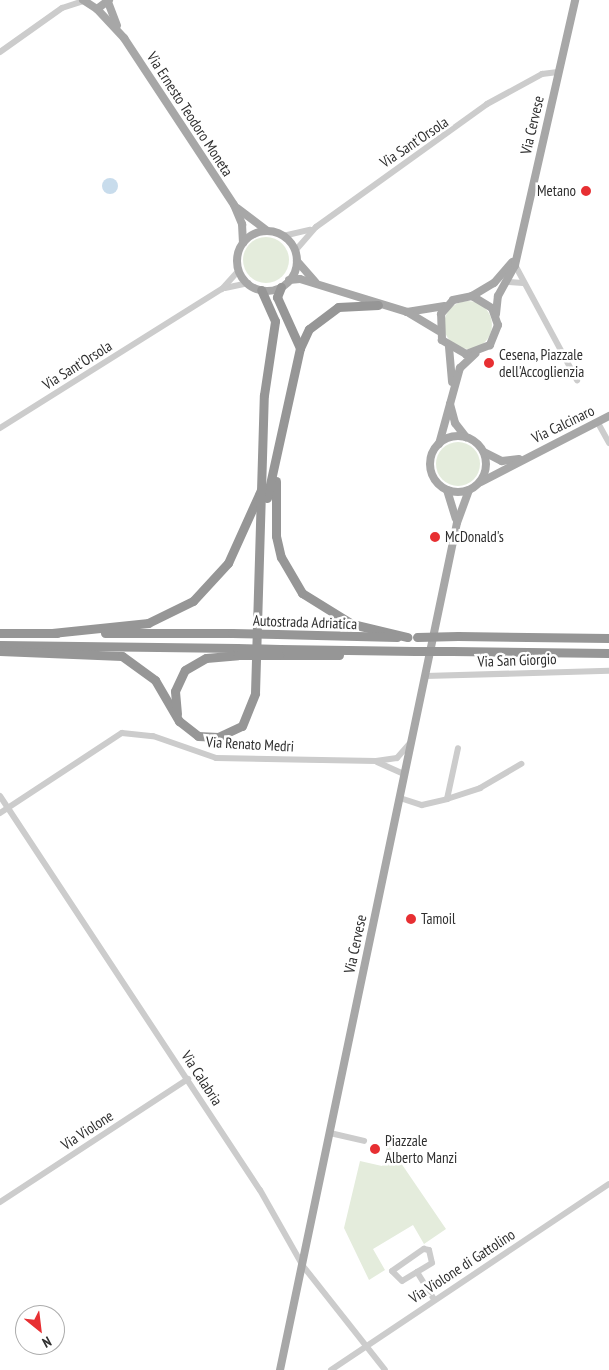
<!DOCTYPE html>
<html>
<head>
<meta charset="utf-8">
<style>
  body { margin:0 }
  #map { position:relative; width:609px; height:1370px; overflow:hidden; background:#fff; font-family:"PT Sans Narrow",sans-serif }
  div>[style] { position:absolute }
  .green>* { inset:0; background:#e4ecdc }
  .round { border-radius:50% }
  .water>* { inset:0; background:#c8dcec }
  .minor>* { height:6px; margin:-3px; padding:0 3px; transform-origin:3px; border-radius:3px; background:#ccc }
  .major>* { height:8px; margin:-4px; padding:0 4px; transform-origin:4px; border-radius:4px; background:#a7a7a7 }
  .major>.ring { margin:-4px; padding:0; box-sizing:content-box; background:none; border:8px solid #a7a7a7; border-radius:50% }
  .highway>* { height:9px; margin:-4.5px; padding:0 4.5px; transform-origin:4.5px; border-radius:4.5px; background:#969696 }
  .highway-bridge>* { height:9px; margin:-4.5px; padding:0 4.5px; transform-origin:4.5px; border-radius:4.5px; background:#969696 }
  .dots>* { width:14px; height:14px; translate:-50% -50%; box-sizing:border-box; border:2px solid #fff; border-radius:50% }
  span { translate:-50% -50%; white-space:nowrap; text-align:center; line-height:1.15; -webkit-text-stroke:5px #fff; paint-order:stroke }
  .street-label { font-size:15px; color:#2f2f2f }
  .poi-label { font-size:15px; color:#2f2f2f }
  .right { translate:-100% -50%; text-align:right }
  .left { translate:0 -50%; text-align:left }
  .north { position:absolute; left:15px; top:1305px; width:50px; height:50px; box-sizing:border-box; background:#fff; border:1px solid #acacac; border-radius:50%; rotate:151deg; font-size:14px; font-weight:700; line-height:20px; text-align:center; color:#2f2f2f }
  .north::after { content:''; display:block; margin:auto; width:18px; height:22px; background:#e72f32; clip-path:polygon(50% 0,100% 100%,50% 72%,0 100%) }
</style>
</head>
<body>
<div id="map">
  <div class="green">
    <div class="round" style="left:243px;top:237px;width:46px;height:46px"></div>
    <div class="round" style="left:444px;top:301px;width:48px;height:48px"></div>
    <div class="round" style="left:436px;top:442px;width:44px;height:44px"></div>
    <div style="clip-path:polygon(388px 1144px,446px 1229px,424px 1244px,413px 1225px,373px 1249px,385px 1270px,369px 1280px,344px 1228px,360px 1161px,382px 1166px)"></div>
  </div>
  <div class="water">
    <div class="round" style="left:102px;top:178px;width:16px;height:16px"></div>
  </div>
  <div class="minor">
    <div style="left:0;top:52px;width:76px;rotate:-35.4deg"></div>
    <div style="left:62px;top:8px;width:23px;rotate:-18deg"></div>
    <div style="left:283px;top:236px;width:28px;rotate:-13deg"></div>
    <div style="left:295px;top:251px;width:32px;rotate:-49deg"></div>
    <div style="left:316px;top:227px;width:211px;rotate:-35.7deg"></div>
    <div style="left:487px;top:104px;width:63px;rotate:-28.6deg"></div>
    <div style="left:542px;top:74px;width:16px;rotate:-7deg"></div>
    <div style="left:515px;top:265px;width:131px;rotate:61.7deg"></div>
    <div style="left:509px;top:282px;width:14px;rotate:4deg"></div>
    <div style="left:225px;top:288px;width:24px;rotate:-12deg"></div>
    <div style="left:598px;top:423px;width:23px;rotate:61deg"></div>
    <div style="left:0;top:428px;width:262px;rotate:-32.1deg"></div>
    <div style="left:222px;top:289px;width:25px;rotate:-48deg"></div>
    <div style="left:425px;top:676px;width:184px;rotate:-1.6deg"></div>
    <div style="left:377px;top:762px;width:30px;rotate:24deg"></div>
    <div style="left:0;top:796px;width:472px;rotate:56.6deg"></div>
    <div style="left:260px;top:1190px;width:87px;rotate:60.5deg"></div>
    <div style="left:303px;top:1266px;width:132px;rotate:51.7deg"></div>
    <div style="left:400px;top:798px;width:23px;rotate:18deg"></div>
    <div style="left:422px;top:805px;width:26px;rotate:-13deg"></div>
    <div style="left:447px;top:799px;width:35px;rotate:-18deg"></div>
    <div style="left:480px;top:788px;width:48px;rotate:-30.3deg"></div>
    <div style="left:447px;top:799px;width:52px;rotate:-77.8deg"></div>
    <div style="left:0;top:813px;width:146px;rotate:-33.3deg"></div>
    <div style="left:122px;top:733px;width:31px;rotate:6deg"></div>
    <div style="left:153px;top:736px;width:67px;rotate:19.2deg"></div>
    <div style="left:216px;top:758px;width:160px;rotate:1.1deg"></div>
    <div style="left:376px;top:761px;width:21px;rotate:-8deg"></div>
    <div style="left:397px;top:758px;width:20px;rotate:-49deg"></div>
    <div style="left:330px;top:1133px;width:35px;rotate:13deg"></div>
    <div style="left:0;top:1202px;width:225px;rotate:-33.2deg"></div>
    <div style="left:417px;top:1272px;width:17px;rotate:149deg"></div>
    <div style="left:402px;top:1281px;width:14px;rotate:-135deg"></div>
    <div style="left:392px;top:1271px;width:39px;rotate:-35deg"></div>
    <div style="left:424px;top:1249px;width:5px;rotate:11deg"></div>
    <div style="left:429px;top:1250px;width:13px;rotate:77deg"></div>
    <div style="left:432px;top:1263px;width:17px;rotate:149deg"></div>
    <div style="left:417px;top:1272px;width:31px;rotate:58deg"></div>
    <div style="left:331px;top:1370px;width:334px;rotate:-33.8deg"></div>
  </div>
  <div class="major">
    <div style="left:83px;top:0;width:17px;rotate:33deg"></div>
    <div style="left:97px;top:9px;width:15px;rotate:-37deg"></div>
    <div style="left:108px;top:2px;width:25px;rotate:69deg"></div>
    <div style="left:97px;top:9px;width:40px;rotate:47deg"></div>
    <div style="left:124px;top:38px;width:200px;rotate:56.6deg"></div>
    <div style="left:234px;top:205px;width:21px;rotate:67deg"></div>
    <div style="left:242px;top:224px;width:19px;rotate:87deg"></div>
    <div style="left:237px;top:208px;width:38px;rotate:37deg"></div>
    <div class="ring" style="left:237px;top:231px;width:52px;height:52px"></div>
    <div style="left:297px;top:261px;width:28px;rotate:49deg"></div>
    <div style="left:289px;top:280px;width:11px;rotate:-5deg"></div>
    <div style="left:300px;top:279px;width:112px;rotate:17.1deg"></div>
    <div style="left:407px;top:312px;width:38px;rotate:-9deg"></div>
    <div style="left:472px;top:296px;width:23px;rotate:31deg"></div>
    <div style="left:492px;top:308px;width:18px;rotate:71deg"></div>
    <div style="left:498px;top:325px;width:22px;rotate:112deg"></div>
    <div style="left:490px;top:345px;width:26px;rotate:159deg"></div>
    <div style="left:466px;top:354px;width:28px;rotate:-150deg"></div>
    <div style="left:442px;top:340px;width:26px;rotate:-92deg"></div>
    <div style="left:441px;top:314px;width:18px;rotate:-49deg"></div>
    <div style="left:453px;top:300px;width:19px;rotate:-12deg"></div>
    <div style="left:472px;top:296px;width:26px;rotate:-31deg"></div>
    <div style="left:494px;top:283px;width:28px;rotate:-49deg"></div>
    <div style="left:409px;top:313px;width:35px;rotate:31deg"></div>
    <div style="left:496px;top:314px;width:18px;rotate:-84deg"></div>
    <div style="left:498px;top:296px;width:35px;rotate:-61deg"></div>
    <div style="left:515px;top:265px;width:272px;rotate:-77.2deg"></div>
    <div style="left:449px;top:347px;width:35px;rotate:85deg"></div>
    <div style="left:450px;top:404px;width:20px;rotate:75deg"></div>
    <div style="left:455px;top:423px;width:18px;rotate:52deg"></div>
    <div class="ring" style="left:430px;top:436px;width:48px;height:48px"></div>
    <div style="left:439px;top:444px;width:79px;rotate:-74.6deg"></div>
    <div style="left:460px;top:368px;width:21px;rotate:-43deg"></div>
    <div style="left:484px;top:452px;width:20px;rotate:27deg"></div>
    <div style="left:502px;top:461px;width:17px;rotate:-7deg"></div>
    <div style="left:481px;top:482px;width:144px;rotate:-27.3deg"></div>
    <div style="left:447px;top:490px;width:30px;rotate:73deg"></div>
    <div style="left:280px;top:1370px;width:865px;rotate:-78.2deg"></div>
    <div style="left:457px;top:523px;width:35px;rotate:-70deg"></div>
  </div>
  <div class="highway">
    <div style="left:281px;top:287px;width:11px;rotate:112deg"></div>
    <div style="left:277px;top:297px;width:56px;rotate:65.7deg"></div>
    <div style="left:276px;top:481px;width:55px;rotate:90deg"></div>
    <div style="left:276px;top:536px;width:22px;rotate:77deg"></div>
    <div style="left:281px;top:557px;width:42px;rotate:59.7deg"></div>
    <div style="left:302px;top:593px;width:59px;rotate:31.8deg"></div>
    <div style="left:352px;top:624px;width:57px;rotate:13.3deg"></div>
    <div style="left:267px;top:498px;width:154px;rotate:-77.6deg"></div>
    <div style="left:300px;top:348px;width:21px;rotate:-65deg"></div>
    <div style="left:309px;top:329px;width:36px;rotate:-37deg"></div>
    <div style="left:338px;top:307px;width:40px;rotate:-2.9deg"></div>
    <div style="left:0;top:633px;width:57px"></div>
    <div style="left:52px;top:633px;width:97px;rotate:-5.9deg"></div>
    <div style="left:148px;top:623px;width:50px;rotate:-26.1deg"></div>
    <div style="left:193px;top:601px;width:52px;rotate:-47.4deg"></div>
    <div style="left:228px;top:563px;width:80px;rotate:-65.7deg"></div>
    <div style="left:105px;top:633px;width:127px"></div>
    <div style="left:277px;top:634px;width:120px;rotate:1.4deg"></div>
    <div style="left:458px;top:636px;width:151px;rotate:0.8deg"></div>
    <div style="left:0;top:645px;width:237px;rotate:0.7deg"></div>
    <div style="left:280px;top:649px;width:135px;rotate:0.8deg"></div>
    <div style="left:0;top:651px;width:122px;rotate:2.3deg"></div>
    <div style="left:122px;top:656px;width:41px;rotate:36deg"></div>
    <div style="left:155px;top:680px;width:48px;rotate:59.7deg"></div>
    <div style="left:179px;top:721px;width:24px;rotate:38deg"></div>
    <div style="left:198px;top:736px;width:20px;rotate:3deg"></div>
    <div style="left:218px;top:737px;width:26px;rotate:-25deg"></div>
    <div style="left:242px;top:726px;width:35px;rotate:-68deg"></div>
    <div style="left:255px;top:693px;width:298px;rotate:-88.3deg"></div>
    <div style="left:264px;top:395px;width:75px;rotate:-81.5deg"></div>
    <div style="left:275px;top:321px;width:34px;rotate:-114deg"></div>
    <div style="left:452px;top:651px;width:157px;rotate:0.7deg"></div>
    <div style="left:279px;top:655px;width:60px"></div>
    <div style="left:177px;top:714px;width:23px;rotate:-95deg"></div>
    <div style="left:175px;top:691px;width:23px;rotate:-65deg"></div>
    <div style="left:185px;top:670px;width:24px;rotate:-30deg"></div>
    <div style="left:206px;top:658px;width:32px;rotate:-5deg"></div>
  </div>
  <div class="highway-bridge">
    <div style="left:232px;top:633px;width:45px;rotate:1.3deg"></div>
    <div style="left:417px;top:637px;width:41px;rotate:-1.4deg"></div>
    <div style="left:237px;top:648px;width:43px;rotate:1.3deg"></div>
    <div style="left:415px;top:651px;width:37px"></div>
    <div style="left:238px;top:655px;width:41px"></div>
  </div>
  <div class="dots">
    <div style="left:586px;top:191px;background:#e72f32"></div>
    <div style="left:489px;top:363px;background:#e72f32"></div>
    <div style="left:435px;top:537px;background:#e72f32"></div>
    <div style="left:411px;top:919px;background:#e72f32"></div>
    <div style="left:375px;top:1149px;background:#e72f32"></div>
  </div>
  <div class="street-label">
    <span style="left:190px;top:114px;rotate:57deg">Via Ernesto Teodoro Moneta</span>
    <span style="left:532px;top:125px;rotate:-77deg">Via Cervese</span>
    <span style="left:414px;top:142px;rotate:-34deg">Via Sant'Orsola</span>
    <span style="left:77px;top:365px;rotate:-32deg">Via Sant'Orsola</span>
    <span style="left:563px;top:424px;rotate:-26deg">Via Calcinaro</span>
    <span style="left:305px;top:622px;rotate:2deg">Autostrada Adriatica</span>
    <span style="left:517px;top:660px;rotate:-2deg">Via San Giorgio</span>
    <span style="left:250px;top:744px;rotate:3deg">Via Renato Medri</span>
    <span style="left:355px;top:944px;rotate:-78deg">Via Cervese</span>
    <span style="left:202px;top:1078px;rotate:57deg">Via Calabria</span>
    <span style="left:87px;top:1130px;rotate:-33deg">Via Violone</span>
    <span style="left:462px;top:1266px;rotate:-33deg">Via Violone di Gattolino</span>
  </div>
  <div class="poi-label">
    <span class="right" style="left:576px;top:191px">Metano</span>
    <span class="left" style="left:499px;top:363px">Cesena, Piazzale<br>dell'Accoglienzia</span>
    <span class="left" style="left:445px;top:537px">McDonald's</span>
    <span class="left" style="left:421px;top:919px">Tamoil</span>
    <span class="left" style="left:385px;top:1149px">Piazzale<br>Alberto Manzi</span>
  </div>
  <div class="north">N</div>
</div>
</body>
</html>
